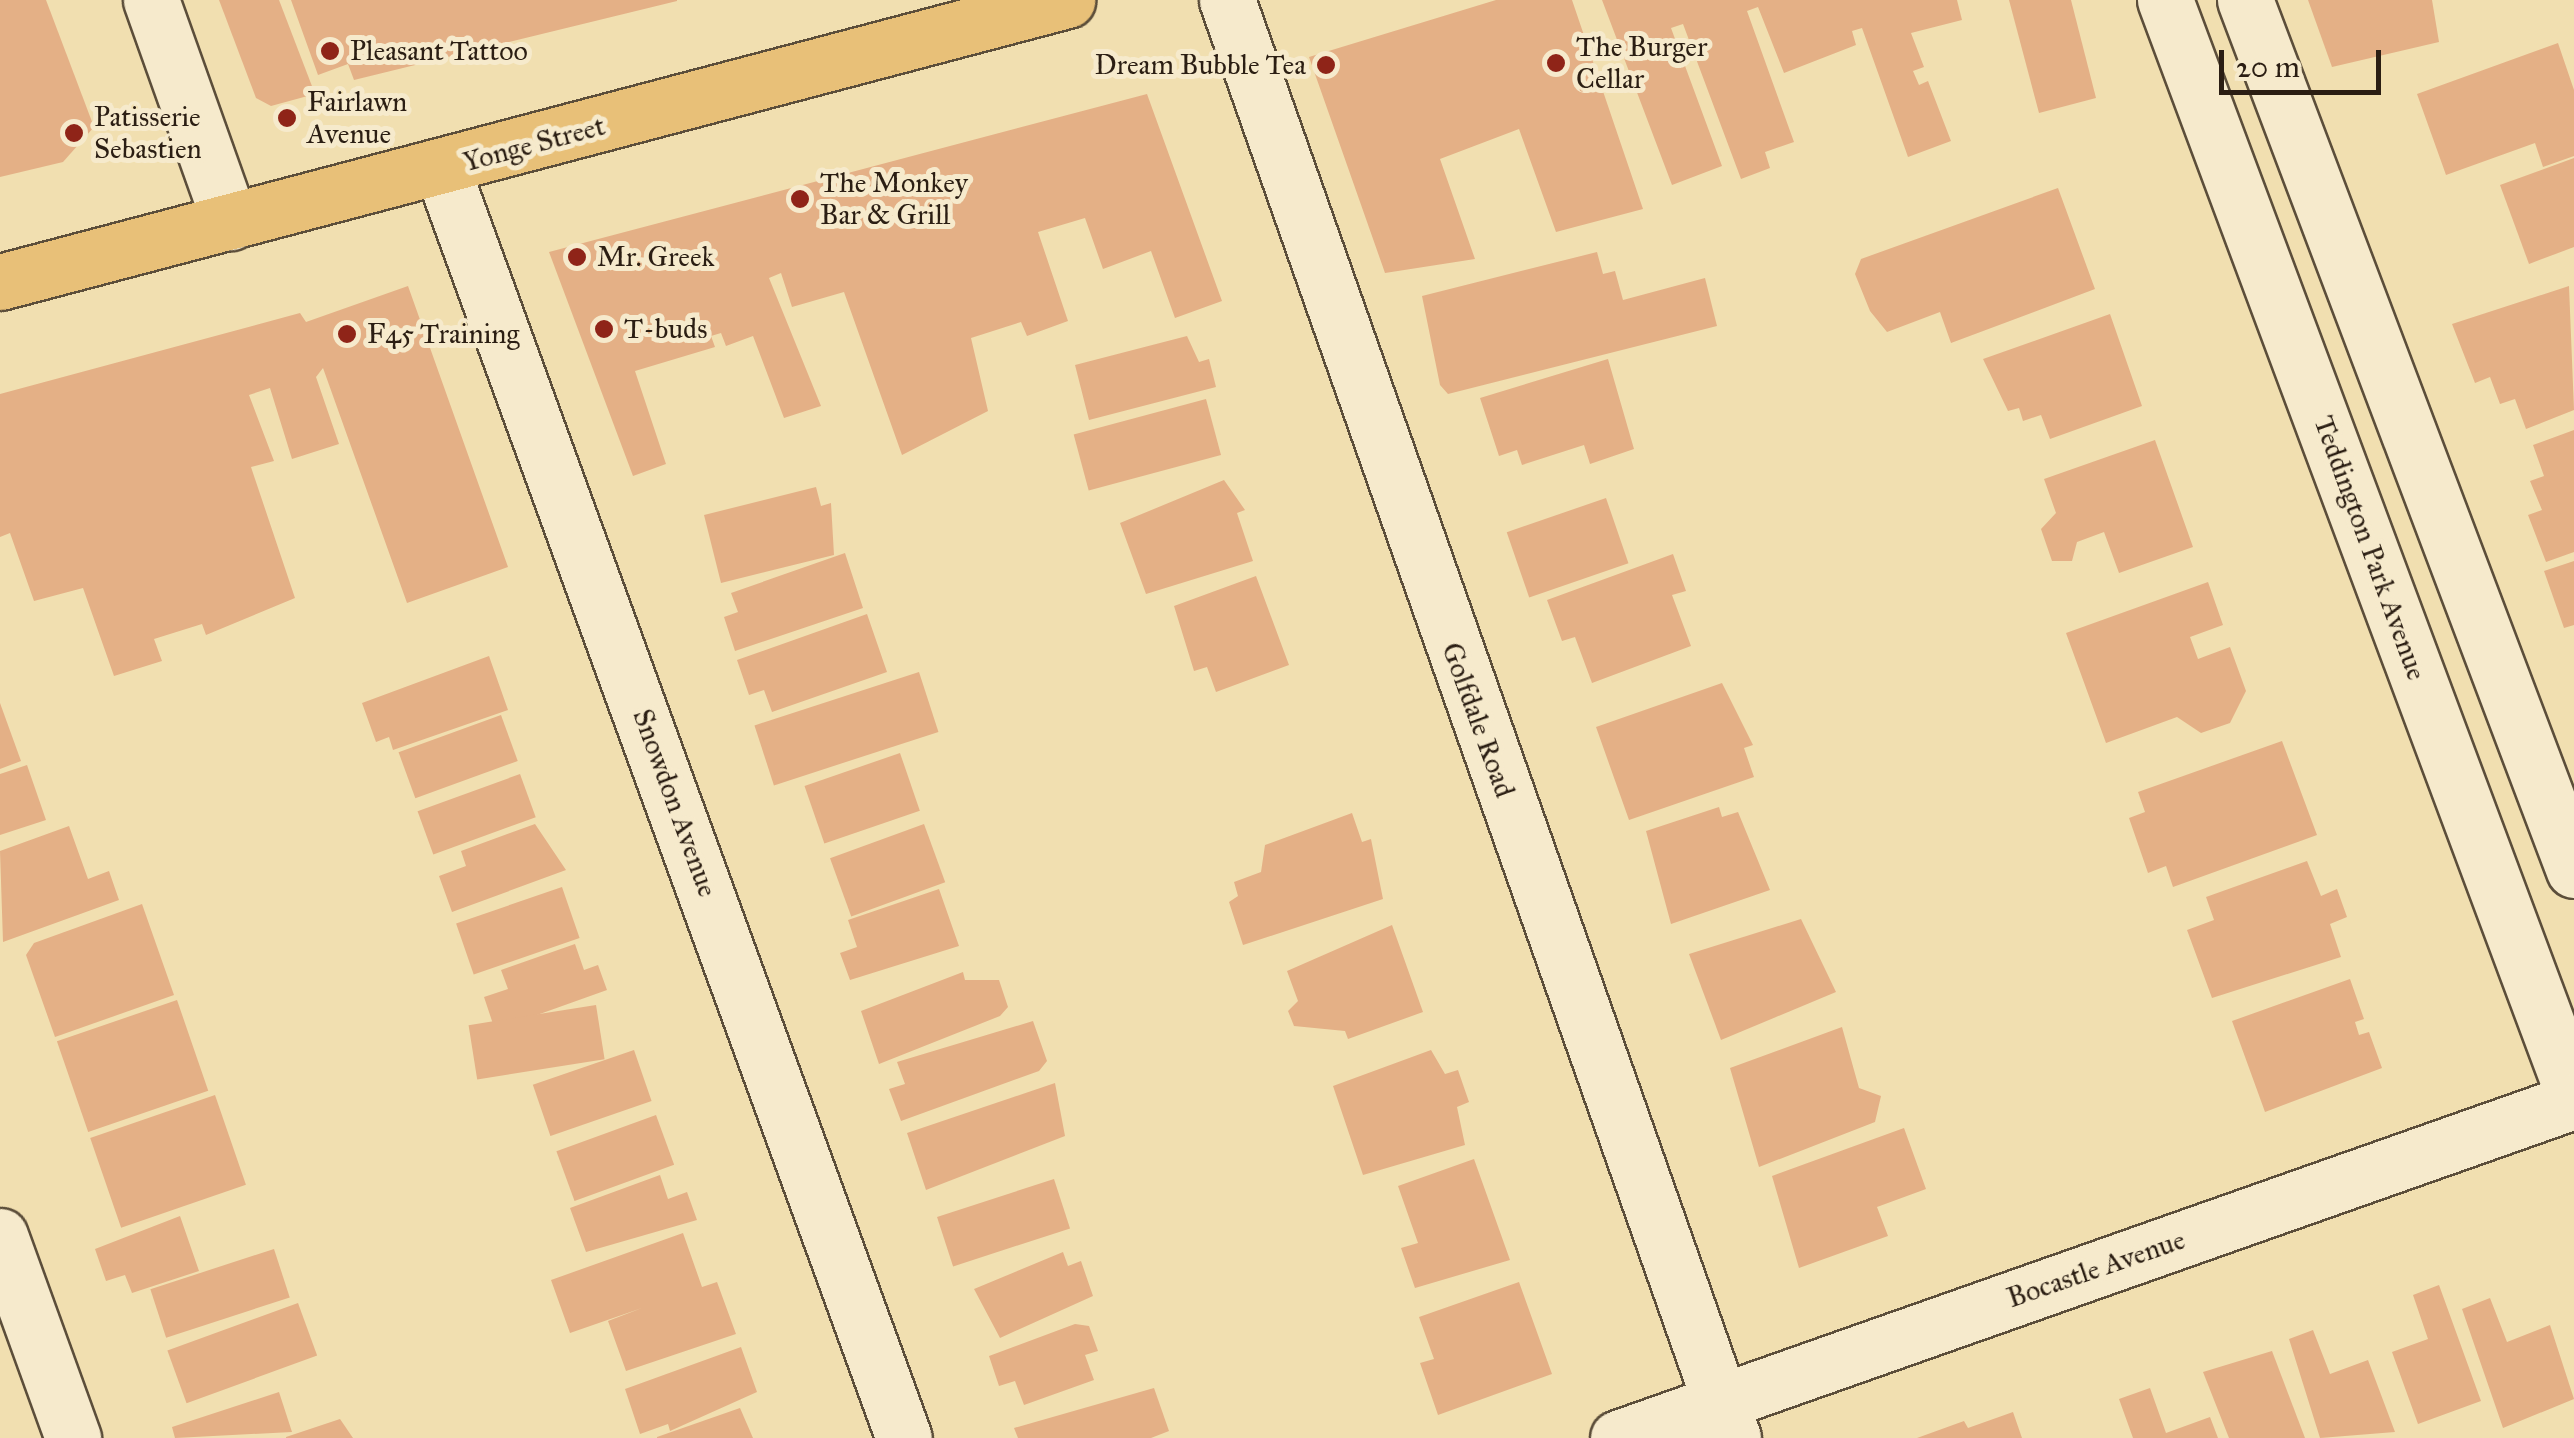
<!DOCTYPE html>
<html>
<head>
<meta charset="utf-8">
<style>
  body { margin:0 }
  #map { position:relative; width:2574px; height:1438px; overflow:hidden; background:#f1dfb0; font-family:"IM FELL Great Primer",serif }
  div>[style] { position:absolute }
  .building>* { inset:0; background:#e4b086; transform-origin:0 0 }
  .roads { filter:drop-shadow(2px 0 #5c4e3a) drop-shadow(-2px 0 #5c4e3a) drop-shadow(0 2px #5c4e3a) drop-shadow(0 -2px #5c4e3a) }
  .minor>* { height:55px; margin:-27.5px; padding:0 27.5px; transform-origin:27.5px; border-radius:27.5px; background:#f6eacc }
  .primary>* { height:55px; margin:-27.5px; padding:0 27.5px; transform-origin:27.5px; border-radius:27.5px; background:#e8c078 }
  .dots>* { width:28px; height:28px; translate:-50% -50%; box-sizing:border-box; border:5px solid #f6eacc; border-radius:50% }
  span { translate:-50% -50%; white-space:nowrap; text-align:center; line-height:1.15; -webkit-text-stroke:10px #f6eacc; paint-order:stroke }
  .poi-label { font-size:28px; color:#2b1e13 }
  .left { translate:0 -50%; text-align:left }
  .right { translate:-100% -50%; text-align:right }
  .street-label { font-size:28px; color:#2b1e13 }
  .scale { position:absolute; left:2219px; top:50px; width:162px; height:45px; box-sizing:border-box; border:5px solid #2b1e13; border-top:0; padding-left:12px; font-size:30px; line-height:35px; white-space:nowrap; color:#2b1e13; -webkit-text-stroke:8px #f6eacc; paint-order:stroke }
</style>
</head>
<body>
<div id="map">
  <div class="building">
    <div style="clip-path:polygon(0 0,46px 0,94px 127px,63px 162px,0 177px)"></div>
    <div style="clip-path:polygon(219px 0,279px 0,315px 94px,271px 106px,256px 98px)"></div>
    <div style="clip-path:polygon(291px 0,677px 0,677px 1px,354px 80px,348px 64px,318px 75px)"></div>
    <div style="clip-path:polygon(1496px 0,1572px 0,1643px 209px,1556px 232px,1519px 129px,1440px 159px,1475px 259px,1385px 273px,1309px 57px)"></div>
    <div style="clip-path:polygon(1602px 0,1957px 0,1962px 20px,1911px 33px,1924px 67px,1913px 71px,1919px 85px,1928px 81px,1951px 141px,1908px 157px,1862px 28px,1852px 31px,1856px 45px,1784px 73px,1758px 7px,1747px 11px,1794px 142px,1765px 152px,1770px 168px,1741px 179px,1683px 24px,1671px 28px,1722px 166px,1672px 185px)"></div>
    <div style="clip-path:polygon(2009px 0,2071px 0,2096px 98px,2039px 113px)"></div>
    <div style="clip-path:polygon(2308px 0,2432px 0,2439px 42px,2332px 67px)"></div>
    <div style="clip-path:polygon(2558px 43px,2574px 90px,2574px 156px,2543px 167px,2535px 143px,2446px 175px,2417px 94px)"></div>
    <div style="clip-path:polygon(1147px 94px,1222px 301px,1175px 318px,1151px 251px,1103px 269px,1085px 218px,1038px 232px,1068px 321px,1027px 336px,1021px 322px,971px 338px,988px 411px,902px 455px,844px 292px,792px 307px,781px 273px,769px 278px,821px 406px,784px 418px,753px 336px,726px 346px,721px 333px,711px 336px,715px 347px,635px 371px,666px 464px,633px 476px,549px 252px)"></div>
    <div style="clip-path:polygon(2574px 158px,2574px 247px,2529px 264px,2500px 185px)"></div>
    <div style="clip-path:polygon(2058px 188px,2095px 289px,1951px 343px,1940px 312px,1887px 332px,1870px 311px,1855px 274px,1861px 259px)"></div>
    <div style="clip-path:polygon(1597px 252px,1603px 274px,1615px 271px,1623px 300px,1705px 278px,1717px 326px,1448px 394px,1440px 385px,1422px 296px)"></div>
    <div style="clip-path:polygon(408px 286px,508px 567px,407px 603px,323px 368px,316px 377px,339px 444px,292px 459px,270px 388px,249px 395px,274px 461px,251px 467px,295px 598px,206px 635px,202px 624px,154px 639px,162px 661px,114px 676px,83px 588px,34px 601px,10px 533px,0 537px,0 394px,300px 313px,306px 322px)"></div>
    <div style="clip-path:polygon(2569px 286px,2574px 410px,2526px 429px,2515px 399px,2500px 404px,2490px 377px,2475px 383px,2452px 324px)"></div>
    <div style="clip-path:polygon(2110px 314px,2142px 406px,2050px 439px,2041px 415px,2023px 421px,2019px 408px,2008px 411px,1983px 359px)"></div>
    <div style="clip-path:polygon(1187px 336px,1199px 362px,1209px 359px,1216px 387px,1089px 420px,1075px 365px)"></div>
    <div style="clip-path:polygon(1608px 359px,1634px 449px,1590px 464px,1584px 445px,1522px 465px,1517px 450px,1499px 456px,1480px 398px)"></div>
    <div style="left:1206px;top:399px;width:58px;height:137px;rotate:75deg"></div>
    <div style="clip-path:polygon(2574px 430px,2574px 552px,2546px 562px,2528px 515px,2542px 510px,2530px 481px,2544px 476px,2533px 445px)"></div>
    <div style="clip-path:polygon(2155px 440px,2193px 547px,2119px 573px,2104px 532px,2077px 542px,2072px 561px,2052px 561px,2041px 529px,2056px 513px,2044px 479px)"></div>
    <div style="clip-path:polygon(1224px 480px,1245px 510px,1237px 513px,1253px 561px,1146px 594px,1120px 523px)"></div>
    <div style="clip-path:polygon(816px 487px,821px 506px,831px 503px,834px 555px,721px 583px,704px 515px)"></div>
    <div style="left:1606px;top:498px;width:69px;height:105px;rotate:71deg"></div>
    <div style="clip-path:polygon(845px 553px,863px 608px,735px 651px,724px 617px,738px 612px,731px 593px)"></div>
    <div style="clip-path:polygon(1673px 554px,1686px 591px,1672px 595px,1691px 646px,1592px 683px,1575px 637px,1562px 641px,1547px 600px)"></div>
    <div style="clip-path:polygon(2574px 561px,2574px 625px,2564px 628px,2544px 571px)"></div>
    <div style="clip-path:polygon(1256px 576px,1289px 665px,1216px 692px,1207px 667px,1194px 671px,1174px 606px)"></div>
    <div style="clip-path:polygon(2208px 582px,2223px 625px,2190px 637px,2198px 659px,2230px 647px,2246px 691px,2230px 723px,2201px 733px,2177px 717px,2106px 743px,2066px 633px)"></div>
    <div style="clip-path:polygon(867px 614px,887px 672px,772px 712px,764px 690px,749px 695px,737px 660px)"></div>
    <div style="clip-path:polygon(489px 656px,508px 710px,393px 750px,389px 737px,376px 742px,362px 703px)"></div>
    <div style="left:919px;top:672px;width:63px;height:173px;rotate:72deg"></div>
    <div style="clip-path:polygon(1722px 683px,1753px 745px,1744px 748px,1754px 777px,1629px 820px,1596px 727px)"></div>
    <div style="clip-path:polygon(0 703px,21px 761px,0 769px)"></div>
    <div style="left:501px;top:715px;width:49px;height:109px;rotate:70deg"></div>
    <div style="clip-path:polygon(2282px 741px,2317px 835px,2173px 887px,2166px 866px,2148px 873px,2129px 818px,2145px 812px,2138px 792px)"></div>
    <div style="left:900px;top:753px;width:61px;height:101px;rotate:71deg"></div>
    <div style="clip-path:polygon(27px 765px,46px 820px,0 835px,0 774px)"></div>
    <div style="left:520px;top:774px;width:46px;height:109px;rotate:70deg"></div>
    <div style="clip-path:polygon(1719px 807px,1722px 817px,1738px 812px,1770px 890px,1671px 924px,1646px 831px)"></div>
    <div style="clip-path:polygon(1352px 813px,1362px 842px,1371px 839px,1383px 899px,1243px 945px,1229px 902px,1238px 896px,1234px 882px,1261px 872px,1265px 845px)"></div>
    <div style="clip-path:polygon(535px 824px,566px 870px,452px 912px,439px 876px,466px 866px,461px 851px)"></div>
    <div style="left:924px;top:824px;width:62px;height:100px;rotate:70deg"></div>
    <div style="clip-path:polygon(69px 826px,88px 879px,109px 871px,119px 900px,3px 942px,0 851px)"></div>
    <div style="clip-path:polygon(2307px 861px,2321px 896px,2337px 889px,2347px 917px,2330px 924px,2341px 957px,2212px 998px,2187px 930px,2214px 920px,2206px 897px)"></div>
    <div style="left:562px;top:887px;width:54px;height:112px;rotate:71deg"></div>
    <div style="clip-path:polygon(939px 889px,959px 946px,850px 980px,840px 953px,857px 947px,848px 920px)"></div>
    <div style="clip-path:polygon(142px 904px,174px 995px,55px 1037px,26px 955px,34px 943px)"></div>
    <div style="clip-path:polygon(1801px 919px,1836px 992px,1721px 1040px,1689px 954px)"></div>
    <div style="clip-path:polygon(1392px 925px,1423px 1012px,1348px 1039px,1345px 1031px,1294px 1026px,1288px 1011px,1298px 1001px,1287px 971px)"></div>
    <div style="clip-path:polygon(575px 944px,584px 970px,598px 965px,607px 990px,495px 1030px,484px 997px,508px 989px,501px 970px)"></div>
    <div style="clip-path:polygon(963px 972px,965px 980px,999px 980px,1008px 1007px,1000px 1016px,879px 1064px,861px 1011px)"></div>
    <div style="clip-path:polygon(2350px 979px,2364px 1019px,2355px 1022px,2359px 1035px,2369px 1032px,2382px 1068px,2265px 1112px,2232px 1021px)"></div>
    <div style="left:177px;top:1000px;width:96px;height:127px;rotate:71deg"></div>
    <div style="left:596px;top:1005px;width:55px;height:129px;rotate:81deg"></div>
    <div style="clip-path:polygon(1033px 1021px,1047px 1061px,1039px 1071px,901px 1121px,889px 1089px,905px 1084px,897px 1062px)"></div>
    <div style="clip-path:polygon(1842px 1027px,1859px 1088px,1881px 1096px,1875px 1122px,1759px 1167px,1730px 1068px)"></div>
    <div style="left:634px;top:1050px;width:54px;height:107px;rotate:71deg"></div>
    <div style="clip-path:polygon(1431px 1050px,1445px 1074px,1458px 1070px,1469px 1102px,1457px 1107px,1465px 1145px,1363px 1175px,1333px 1086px)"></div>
    <div style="clip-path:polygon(1055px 1083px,1065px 1136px,926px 1190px,907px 1133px)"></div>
    <div style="left:215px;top:1095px;width:95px;height:132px;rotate:71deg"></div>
    <div style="left:656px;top:1115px;width:53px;height:106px;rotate:70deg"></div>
    <div style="clip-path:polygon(1904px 1128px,1926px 1189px,1877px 1207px,1888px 1236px,1799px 1268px,1772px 1176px)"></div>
    <div style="clip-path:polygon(1474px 1159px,1510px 1260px,1415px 1288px,1401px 1248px,1418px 1243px,1398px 1186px)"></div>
    <div style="clip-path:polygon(660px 1175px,668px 1199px,687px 1192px,697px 1220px,586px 1252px,570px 1208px)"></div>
    <div style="left:1054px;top:1179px;width:52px;height:123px;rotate:72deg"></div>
    <div style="clip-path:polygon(180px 1216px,199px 1271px,132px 1293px,125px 1275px,106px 1281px,95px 1249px)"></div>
    <div style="clip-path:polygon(683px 1233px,702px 1287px,717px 1282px,736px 1334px,626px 1371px,608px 1321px,642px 1308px,570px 1333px,551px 1280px)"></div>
    <div style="left:274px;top:1249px;width:51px;height:130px;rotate:72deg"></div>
    <div style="clip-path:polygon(1063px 1252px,1068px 1266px,1081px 1261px,1093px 1296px,1000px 1338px,974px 1289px)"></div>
    <div style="clip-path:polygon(1519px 1282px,1552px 1374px,1438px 1415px,1420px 1363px,1434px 1359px,1419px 1317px)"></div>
    <div style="clip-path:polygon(2439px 1285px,2481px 1401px,2418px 1424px,2392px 1352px,2428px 1339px,2413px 1295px)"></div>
    <div style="clip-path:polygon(2490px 1298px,2507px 1342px,2550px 1325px,2574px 1399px,2503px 1428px,2462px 1309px)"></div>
    <div style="left:298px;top:1303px;width:56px;height:139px;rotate:70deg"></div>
    <div style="clip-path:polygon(1075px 1324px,1089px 1326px,1098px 1351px,1085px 1355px,1094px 1380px,1024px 1405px,1015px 1381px,999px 1386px,989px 1356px)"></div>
    <div style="clip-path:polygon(2313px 1330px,2330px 1374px,2368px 1360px,2395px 1432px,2320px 1438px,2289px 1339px)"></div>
    <div style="clip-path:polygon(741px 1347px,757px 1392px,670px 1431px,668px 1424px,640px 1434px,625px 1389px)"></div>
    <div style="clip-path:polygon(2272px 1351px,2305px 1438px,2229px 1438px,2203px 1372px)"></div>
    <div style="clip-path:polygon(1154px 1388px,1169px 1431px,1151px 1438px,1018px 1438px,1014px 1428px)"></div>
    <div style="clip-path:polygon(2150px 1388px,2166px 1433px,2210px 1417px,2218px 1438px,2133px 1438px,2119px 1399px)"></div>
    <div style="clip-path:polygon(279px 1392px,292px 1432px,175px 1438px,172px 1427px)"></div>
    <div style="clip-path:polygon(740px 1408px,753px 1438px,657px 1438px,657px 1437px)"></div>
    <div style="clip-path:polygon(2013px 1412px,2022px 1438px,1917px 1438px,1964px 1421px,1968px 1428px)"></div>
    <div style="clip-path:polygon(340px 1419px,353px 1438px,286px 1438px,286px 1437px)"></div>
  </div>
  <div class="roads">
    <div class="minor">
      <div style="left:151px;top:0;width:236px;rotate:70.4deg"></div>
      <div style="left:1227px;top:0;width:1524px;rotate:70.61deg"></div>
      <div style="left:2165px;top:0;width:1170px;rotate:69.54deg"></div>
      <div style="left:2245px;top:0;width:930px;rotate:69.29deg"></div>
      <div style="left:442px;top:169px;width:1350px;rotate:70deg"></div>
      <div style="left:0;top:1236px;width:215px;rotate:70.1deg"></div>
      <div style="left:1618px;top:1438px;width:1014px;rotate:-19.42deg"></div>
    </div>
    <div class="primary">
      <div style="left:0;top:282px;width:1104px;rotate:-14.8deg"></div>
    </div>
  </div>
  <div class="dots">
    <div style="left:330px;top:51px;background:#8f2418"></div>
    <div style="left:1556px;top:63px;background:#8f2418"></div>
    <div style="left:1326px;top:65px;background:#8f2418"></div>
    <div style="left:287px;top:118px;background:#8f2418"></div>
    <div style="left:74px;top:133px;background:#8f2418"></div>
    <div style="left:800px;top:199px;background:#8f2418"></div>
    <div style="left:577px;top:257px;background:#8f2418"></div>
    <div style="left:604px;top:329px;background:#8f2418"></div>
    <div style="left:347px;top:334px;background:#8f2418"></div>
  </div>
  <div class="poi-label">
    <span class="left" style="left:1576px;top:63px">The Burger<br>Cellar</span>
    <span class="left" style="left:350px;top:51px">Pleasant Tattoo</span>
    <span class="right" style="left:1306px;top:65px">Dream Bubble Tea</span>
    <span class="left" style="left:307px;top:118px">Fairlawn<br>Avenue</span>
    <span class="left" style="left:94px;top:133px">Patisserie<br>Sebastien</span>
    <span class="left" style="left:820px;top:199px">The Monkey<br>Bar &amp; Grill</span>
    <span class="left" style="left:597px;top:257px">Mr. Greek</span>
    <span class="left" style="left:624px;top:329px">T-buds</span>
    <span class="left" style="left:367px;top:334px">F45 Training</span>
  </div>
  <div class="street-label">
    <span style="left:534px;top:144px;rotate:-15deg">Yonge Street</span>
    <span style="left:2370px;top:548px;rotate:70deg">Teddington Park Avenue</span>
    <span style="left:1478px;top:720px;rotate:70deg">Golfdale Road</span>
    <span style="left:675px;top:803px;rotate:70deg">Snowdon Avenue</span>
    <span style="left:2096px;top:1269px;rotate:-19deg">Bocastle Avenue</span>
  </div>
  <div class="scale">20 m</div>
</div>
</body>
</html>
